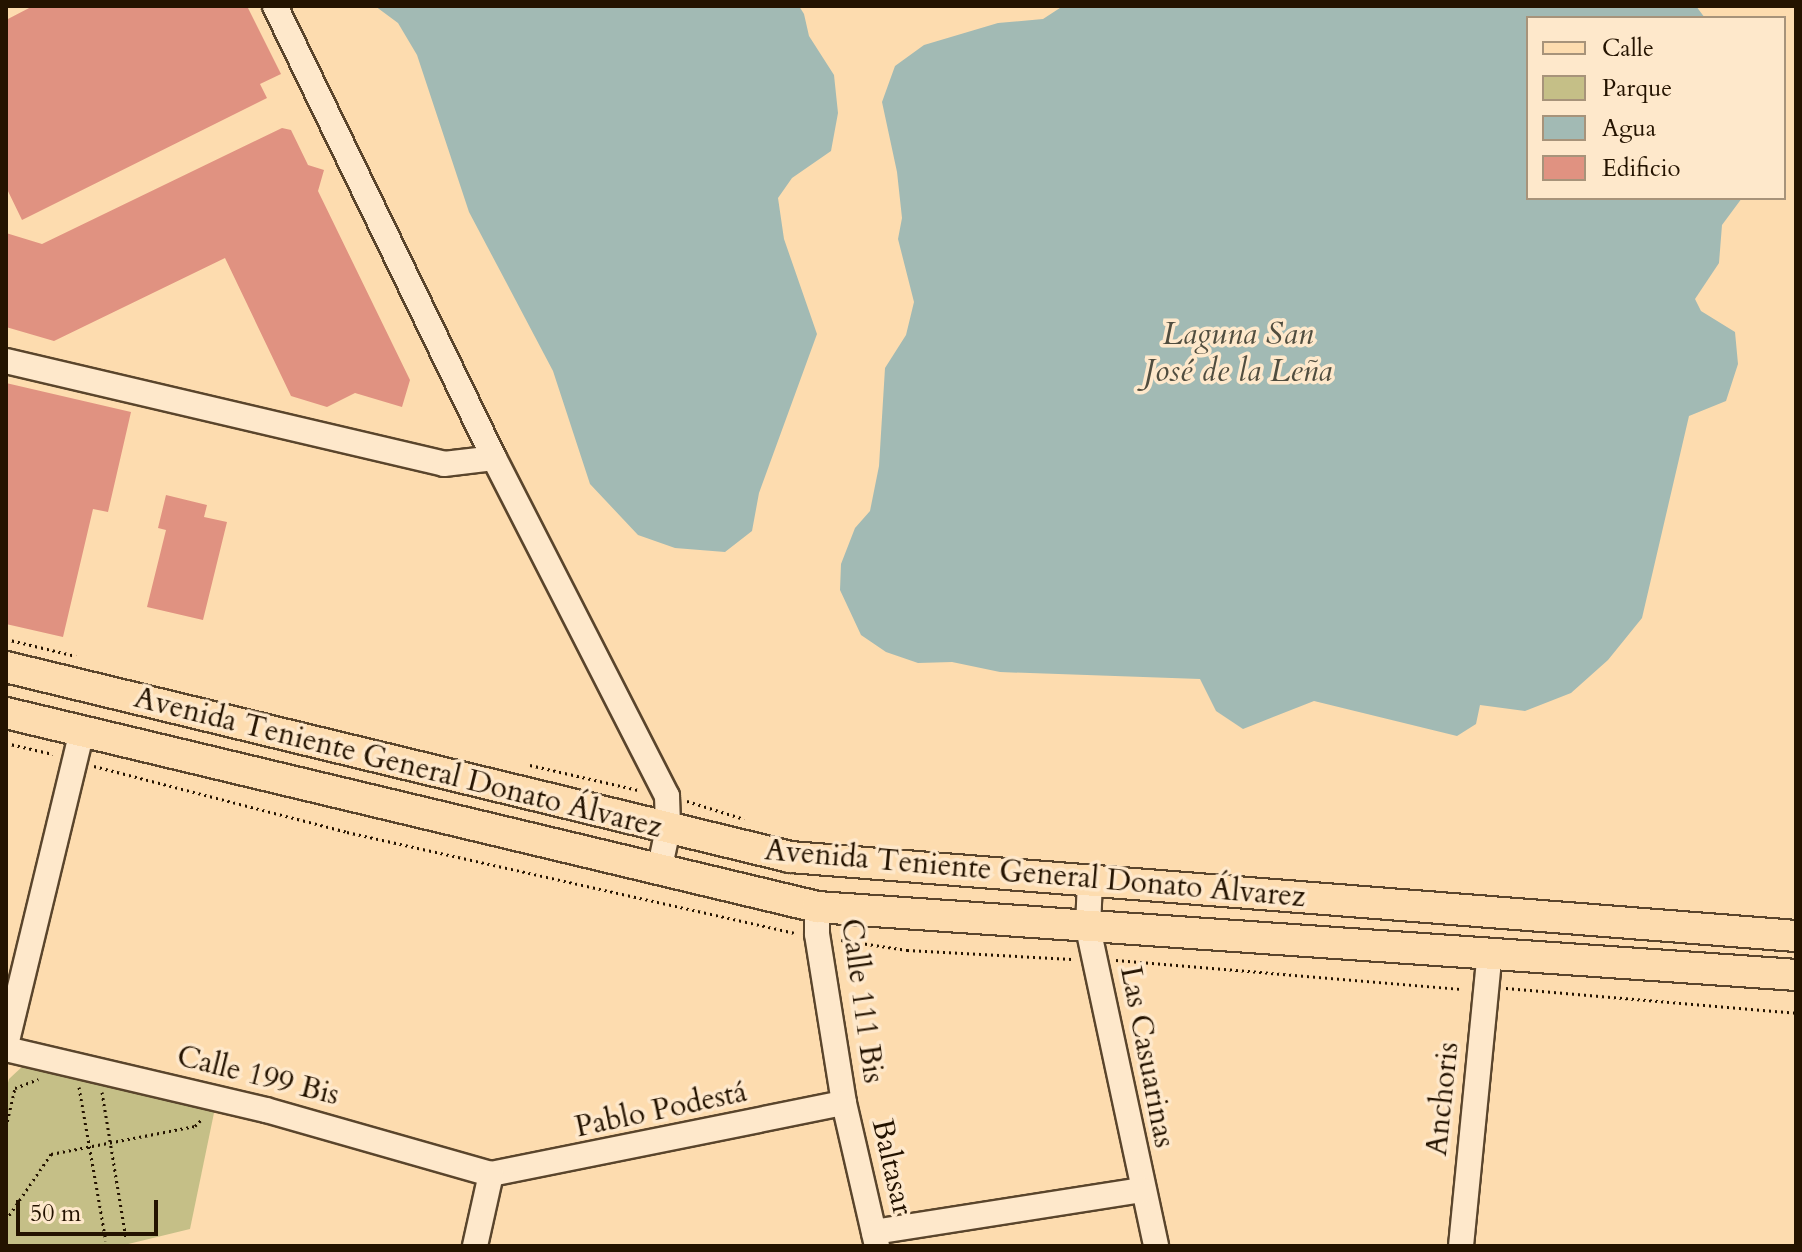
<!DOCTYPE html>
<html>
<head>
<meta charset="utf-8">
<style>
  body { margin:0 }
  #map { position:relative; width:1802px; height:1252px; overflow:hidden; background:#fddcaf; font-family:Cardo,serif }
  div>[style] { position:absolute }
  .green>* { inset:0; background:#c5bf87 }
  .water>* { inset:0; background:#a2bab4 }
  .building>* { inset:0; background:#e09281 }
  .path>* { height:3px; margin-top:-1.5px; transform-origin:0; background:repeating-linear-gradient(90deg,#241300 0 2px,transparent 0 6px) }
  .roads { filter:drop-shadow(2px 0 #5a452c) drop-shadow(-2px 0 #5a452c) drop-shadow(0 2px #5a452c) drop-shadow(0 -2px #5a452c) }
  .minor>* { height:24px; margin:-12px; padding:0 12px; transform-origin:12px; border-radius:12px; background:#fee8cb }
  .major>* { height:30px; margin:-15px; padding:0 15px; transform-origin:15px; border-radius:15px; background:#fddcaf }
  span { translate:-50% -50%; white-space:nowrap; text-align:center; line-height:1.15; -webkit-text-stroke:7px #fee8cb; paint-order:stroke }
  .street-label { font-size:30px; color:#241300 }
  .water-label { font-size:32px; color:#504d3f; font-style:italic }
  .frame { position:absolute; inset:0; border:8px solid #241300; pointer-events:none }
  .legend { position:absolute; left:1526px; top:16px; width:260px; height:184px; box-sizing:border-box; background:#fee8cb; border:2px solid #a7937a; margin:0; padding:10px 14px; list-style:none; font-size:24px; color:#241300 }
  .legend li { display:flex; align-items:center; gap:16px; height:40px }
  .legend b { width:40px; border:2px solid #a7937a }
  .scale { position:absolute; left:16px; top:1200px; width:142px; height:36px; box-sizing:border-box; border:4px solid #241300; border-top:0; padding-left:10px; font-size:24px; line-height:28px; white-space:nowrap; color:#241300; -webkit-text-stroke:6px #fee8cb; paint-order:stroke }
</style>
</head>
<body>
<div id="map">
  <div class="green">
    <div style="clip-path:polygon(25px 1064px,215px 1108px,190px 1229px,120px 1246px,6px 1246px,6px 1090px,9px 1079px)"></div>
  </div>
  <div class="water">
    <div style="clip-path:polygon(375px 6px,799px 6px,804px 14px,809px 36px,834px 75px,838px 113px,831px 151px,792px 178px,778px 198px,784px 239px,817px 334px,759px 493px,752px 531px,725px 552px,675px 548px,638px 535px,590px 484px,553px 371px,469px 212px,417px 55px,398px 23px)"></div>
    <div style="clip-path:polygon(1063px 6px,1696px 6px,1705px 18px,1528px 18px,1528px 198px,1742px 198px,1722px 225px,1719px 263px,1695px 299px,1701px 311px,1735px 332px,1738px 364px,1726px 401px,1689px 416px,1642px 618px,1608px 660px,1571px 693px,1525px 711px,1480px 705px,1476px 724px,1457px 736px,1314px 701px,1243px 729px,1216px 711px,1200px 679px,1000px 672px,952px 662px,918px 663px,886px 652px,861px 635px,840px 590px,841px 564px,855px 528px,870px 511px,879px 466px,885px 368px,906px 335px,914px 302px,898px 239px,902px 218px,897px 172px,882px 102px,895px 66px,924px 45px,998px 23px,1043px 19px)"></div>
  </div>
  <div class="building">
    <div style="clip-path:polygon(33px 6px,247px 6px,281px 74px,260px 84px,267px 98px,22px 220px,6px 187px,6px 20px)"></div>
    <div style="clip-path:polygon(282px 128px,291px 130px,308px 165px,324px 170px,318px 191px,410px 380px,402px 407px,355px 393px,327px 407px,291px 396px,225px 258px,54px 341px,6px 327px,6px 233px,42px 244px)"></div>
    <div style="clip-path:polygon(6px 383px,131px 412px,108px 512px,93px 509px,63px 637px,6px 624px)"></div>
    <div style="clip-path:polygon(166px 495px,207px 505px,204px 517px,227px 522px,203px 620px,147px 607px,166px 530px,158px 528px)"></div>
  </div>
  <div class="path">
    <div style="left:6px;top:639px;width:72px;rotate:13.7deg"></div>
    <div style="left:6px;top:743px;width:48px;rotate:13.2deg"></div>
    <div style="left:530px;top:765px;width:111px;rotate:13deg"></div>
    <div style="left:94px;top:766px;width:261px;rotate:14.6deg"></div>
    <div style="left:347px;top:832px;width:458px;rotate:12.7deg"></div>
    <div style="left:687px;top:801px;width:60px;rotate:17.5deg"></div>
    <div style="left:841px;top:940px;width:67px;rotate:8.6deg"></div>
    <div style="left:907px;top:950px;width:165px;rotate:3.1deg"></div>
    <div style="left:1116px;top:960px;width:348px;rotate:4.8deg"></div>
    <div style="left:1506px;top:988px;width:291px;rotate:4.9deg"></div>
    <div style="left:79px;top:1087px;width:156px;rotate:80.1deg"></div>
    <div style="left:102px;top:1092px;width:148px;rotate:80.7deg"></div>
    <div style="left:6px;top:1127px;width:40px;rotate:-77deg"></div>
    <div style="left:15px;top:1088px;width:25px;rotate:-21deg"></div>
    <div style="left:6px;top:1220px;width:80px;rotate:-55.7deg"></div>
    <div style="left:51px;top:1154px;width:147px;rotate:-11deg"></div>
    <div style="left:195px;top:1126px;width:11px;rotate:-45deg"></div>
  </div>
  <div class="roads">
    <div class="minor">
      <div style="left:275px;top:6px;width:502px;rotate:64.15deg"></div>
      <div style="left:494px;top:458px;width:380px;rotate:62.9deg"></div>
      <div style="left:667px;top:796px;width:33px;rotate:88deg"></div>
      <div style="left:668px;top:829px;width:43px;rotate:102.1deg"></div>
      <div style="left:6px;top:361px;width:450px;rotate:13.2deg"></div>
      <div style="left:444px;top:464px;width:50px;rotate:-6.8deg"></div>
      <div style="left:1090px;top:879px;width:49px;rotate:92.3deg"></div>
      <div style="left:1088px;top:928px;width:325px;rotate:77.9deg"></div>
      <div style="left:817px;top:907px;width:27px;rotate:90deg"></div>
      <div style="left:817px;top:934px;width:171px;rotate:80.9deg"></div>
      <div style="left:844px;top:1103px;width:147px;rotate:77deg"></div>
      <div style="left:6px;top:1045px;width:324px;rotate:-76.4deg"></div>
      <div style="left:6px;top:1049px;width:267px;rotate:13.2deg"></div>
      <div style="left:266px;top:1110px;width:234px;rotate:15.9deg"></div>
      <div style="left:491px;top:1174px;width:360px;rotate:-11.4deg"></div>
      <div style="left:874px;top:1232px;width:271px;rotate:-8.9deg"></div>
      <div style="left:475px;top:1246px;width:74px;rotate:-77.5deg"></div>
      <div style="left:1461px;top:1246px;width:289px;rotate:-84.4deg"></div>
    </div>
    <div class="major">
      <div style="left:6px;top:667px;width:807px;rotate:13.62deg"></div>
      <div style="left:790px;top:857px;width:1009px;rotate:4.49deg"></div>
      <div style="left:6px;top:713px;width:834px;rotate:13.45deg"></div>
      <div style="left:817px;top:907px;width:981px;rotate:3.97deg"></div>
    </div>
  </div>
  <div class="street-label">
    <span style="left:398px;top:763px;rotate:14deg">Avenida Teniente General Donato Álvarez</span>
    <span style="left:1035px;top:874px;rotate:5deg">Avenida Teniente General Donato Álvarez</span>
    <span style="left:862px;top:1001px;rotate:82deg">Calle 111 Bis</span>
    <span style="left:1147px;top:1057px;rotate:79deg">Las Casuarinas</span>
    <span style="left:258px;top:1076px;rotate:14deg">Calle 199 Bis</span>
    <span style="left:1443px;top:1099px;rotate:-84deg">Anchoris</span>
    <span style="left:661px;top:1110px;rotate:-12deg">Pablo Podestá</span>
    <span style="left:892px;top:1167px;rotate:77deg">Baltasar</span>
  </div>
  <div class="water-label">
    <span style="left:1238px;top:353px">Laguna San<br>José de la Leña</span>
  </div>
  <div class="frame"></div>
  <ul class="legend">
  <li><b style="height:10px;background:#fddcaf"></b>Calle</li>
  <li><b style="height:22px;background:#c5bf87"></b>Parque</li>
  <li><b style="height:22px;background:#a2bab4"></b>Agua</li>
  <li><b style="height:22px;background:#e09281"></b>Edificio</li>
  </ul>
  <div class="scale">50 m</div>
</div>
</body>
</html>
